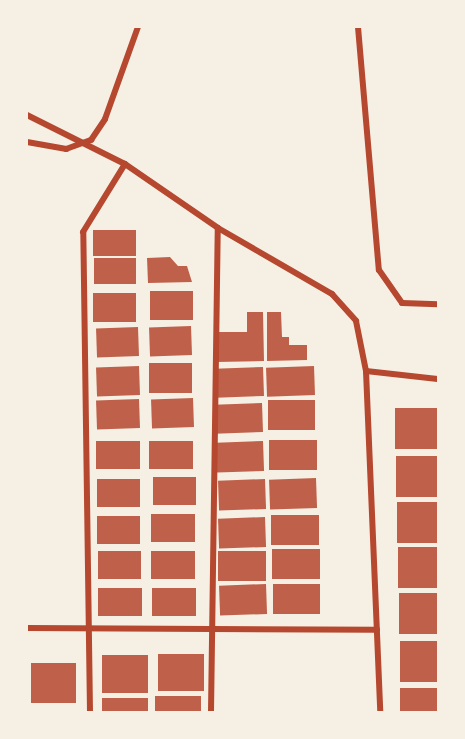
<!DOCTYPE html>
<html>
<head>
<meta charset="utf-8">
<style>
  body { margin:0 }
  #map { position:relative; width:465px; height:739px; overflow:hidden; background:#f6efe4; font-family:Montserrat,sans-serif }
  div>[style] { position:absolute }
  .building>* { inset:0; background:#bf614a; transform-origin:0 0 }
  .minor>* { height:6px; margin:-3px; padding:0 3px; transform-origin:3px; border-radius:3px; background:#b5482f }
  span { translate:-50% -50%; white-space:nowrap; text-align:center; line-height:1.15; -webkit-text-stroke:4.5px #f6efe4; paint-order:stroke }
  .frame { position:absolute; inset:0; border:28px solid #f6efe4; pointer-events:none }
</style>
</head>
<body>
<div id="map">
  <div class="building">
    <div style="left:136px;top:230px;width:26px;height:43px;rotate:90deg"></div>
    <div style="clip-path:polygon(170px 257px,178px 266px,187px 266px,192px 282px,148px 283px,147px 258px)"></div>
    <div style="left:136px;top:258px;width:26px;height:42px;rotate:90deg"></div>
    <div style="left:193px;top:291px;width:29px;height:43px;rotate:90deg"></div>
    <div style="left:136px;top:293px;width:29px;height:43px;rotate:90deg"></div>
    <div style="clip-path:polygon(247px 312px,263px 312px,264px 361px,216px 362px,216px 332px,247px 332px)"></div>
    <div style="clip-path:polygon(267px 312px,281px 312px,282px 337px,289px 337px,289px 345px,307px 345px,307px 360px,267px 361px)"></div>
    <div style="left:191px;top:326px;width:29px;height:42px;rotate:88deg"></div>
    <div style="left:138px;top:327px;width:29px;height:42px;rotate:88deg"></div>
    <div style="left:192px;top:363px;width:30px;height:43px;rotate:90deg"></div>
    <div style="left:139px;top:366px;width:29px;height:43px;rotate:88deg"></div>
    <div style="left:314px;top:366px;width:29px;height:48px;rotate:88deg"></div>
    <div style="left:263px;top:367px;width:29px;height:48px;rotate:88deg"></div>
    <div style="left:193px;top:398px;width:29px;height:42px;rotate:88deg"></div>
    <div style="left:139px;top:399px;width:29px;height:43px;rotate:88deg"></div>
    <div style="left:268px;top:400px;width:47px;height:30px"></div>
    <div style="left:262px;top:403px;width:29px;height:48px;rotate:88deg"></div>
    <div style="left:395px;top:408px;width:43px;height:41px"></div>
    <div style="left:317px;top:440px;width:30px;height:48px;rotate:90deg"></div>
    <div style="left:140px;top:441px;width:28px;height:44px;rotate:90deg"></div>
    <div style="left:193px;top:441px;width:28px;height:44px;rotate:90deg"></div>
    <div style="left:263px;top:441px;width:30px;height:47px;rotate:88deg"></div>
    <div style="left:396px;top:456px;width:42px;height:41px"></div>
    <div style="left:196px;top:477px;width:28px;height:43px;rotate:90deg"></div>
    <div style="left:316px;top:478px;width:30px;height:47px;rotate:88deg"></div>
    <div style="left:97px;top:479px;width:43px;height:28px"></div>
    <div style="left:265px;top:479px;width:30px;height:47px;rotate:88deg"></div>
    <div style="left:397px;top:502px;width:41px;height:41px"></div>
    <div style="left:195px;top:514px;width:28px;height:44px;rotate:90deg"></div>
    <div style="left:319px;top:515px;width:30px;height:48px;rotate:90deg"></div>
    <div style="left:140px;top:516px;width:28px;height:43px;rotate:90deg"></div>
    <div style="left:265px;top:517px;width:30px;height:47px;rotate:88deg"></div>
    <div style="left:398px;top:547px;width:40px;height:41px"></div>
    <div style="left:320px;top:549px;width:30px;height:48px;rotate:90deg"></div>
    <div style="left:98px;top:551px;width:43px;height:28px"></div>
    <div style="left:195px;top:551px;width:28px;height:44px;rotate:90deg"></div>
    <div style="left:266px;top:551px;width:30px;height:48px;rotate:90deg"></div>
    <div style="left:266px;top:584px;width:30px;height:47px;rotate:88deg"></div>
    <div style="left:273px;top:584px;width:47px;height:30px"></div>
    <div style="left:142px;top:588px;width:28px;height:44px;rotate:90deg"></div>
    <div style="left:152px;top:588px;width:44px;height:28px"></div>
    <div style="left:399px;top:593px;width:39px;height:41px"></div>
    <div style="left:400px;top:641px;width:38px;height:41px"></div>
    <div style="left:158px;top:654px;width:46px;height:37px"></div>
    <div style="left:102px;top:655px;width:46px;height:38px"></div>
    <div style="left:31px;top:663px;width:45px;height:40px"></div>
    <div style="left:400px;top:688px;width:38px;height:24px"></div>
    <div style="left:155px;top:696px;width:46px;height:16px"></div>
    <div style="left:102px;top:698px;width:46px;height:14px"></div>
  </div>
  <div class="minor">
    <div style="left:358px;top:27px;width:244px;rotate:85.1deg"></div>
    <div style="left:379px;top:270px;width:40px;rotate:55.1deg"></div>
    <div style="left:402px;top:303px;width:36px;rotate:2deg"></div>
    <div style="left:27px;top:115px;width:110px;rotate:26.6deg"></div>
    <div style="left:125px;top:164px;width:113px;rotate:34.5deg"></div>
    <div style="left:218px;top:228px;width:132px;rotate:30.1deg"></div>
    <div style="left:332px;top:294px;width:36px;rotate:48deg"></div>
    <div style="left:356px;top:321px;width:51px;rotate:78.7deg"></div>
    <div style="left:366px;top:371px;width:341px;rotate:87.6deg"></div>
    <div style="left:27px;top:142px;width:40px;rotate:10deg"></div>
    <div style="left:66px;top:149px;width:27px;rotate:-20deg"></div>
    <div style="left:91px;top:140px;width:25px;rotate:-56deg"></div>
    <div style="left:105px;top:119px;width:98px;rotate:-70.3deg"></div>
    <div style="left:366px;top:371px;width:72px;rotate:6.3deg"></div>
    <div style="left:27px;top:628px;width:350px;rotate:0.3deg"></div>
    <div style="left:90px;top:712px;width:480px;rotate:-90.8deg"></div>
    <div style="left:83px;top:232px;width:80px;rotate:-58.3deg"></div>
    <div style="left:211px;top:712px;width:484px;rotate:-89.2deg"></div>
  </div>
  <div class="frame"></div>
</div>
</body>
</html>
